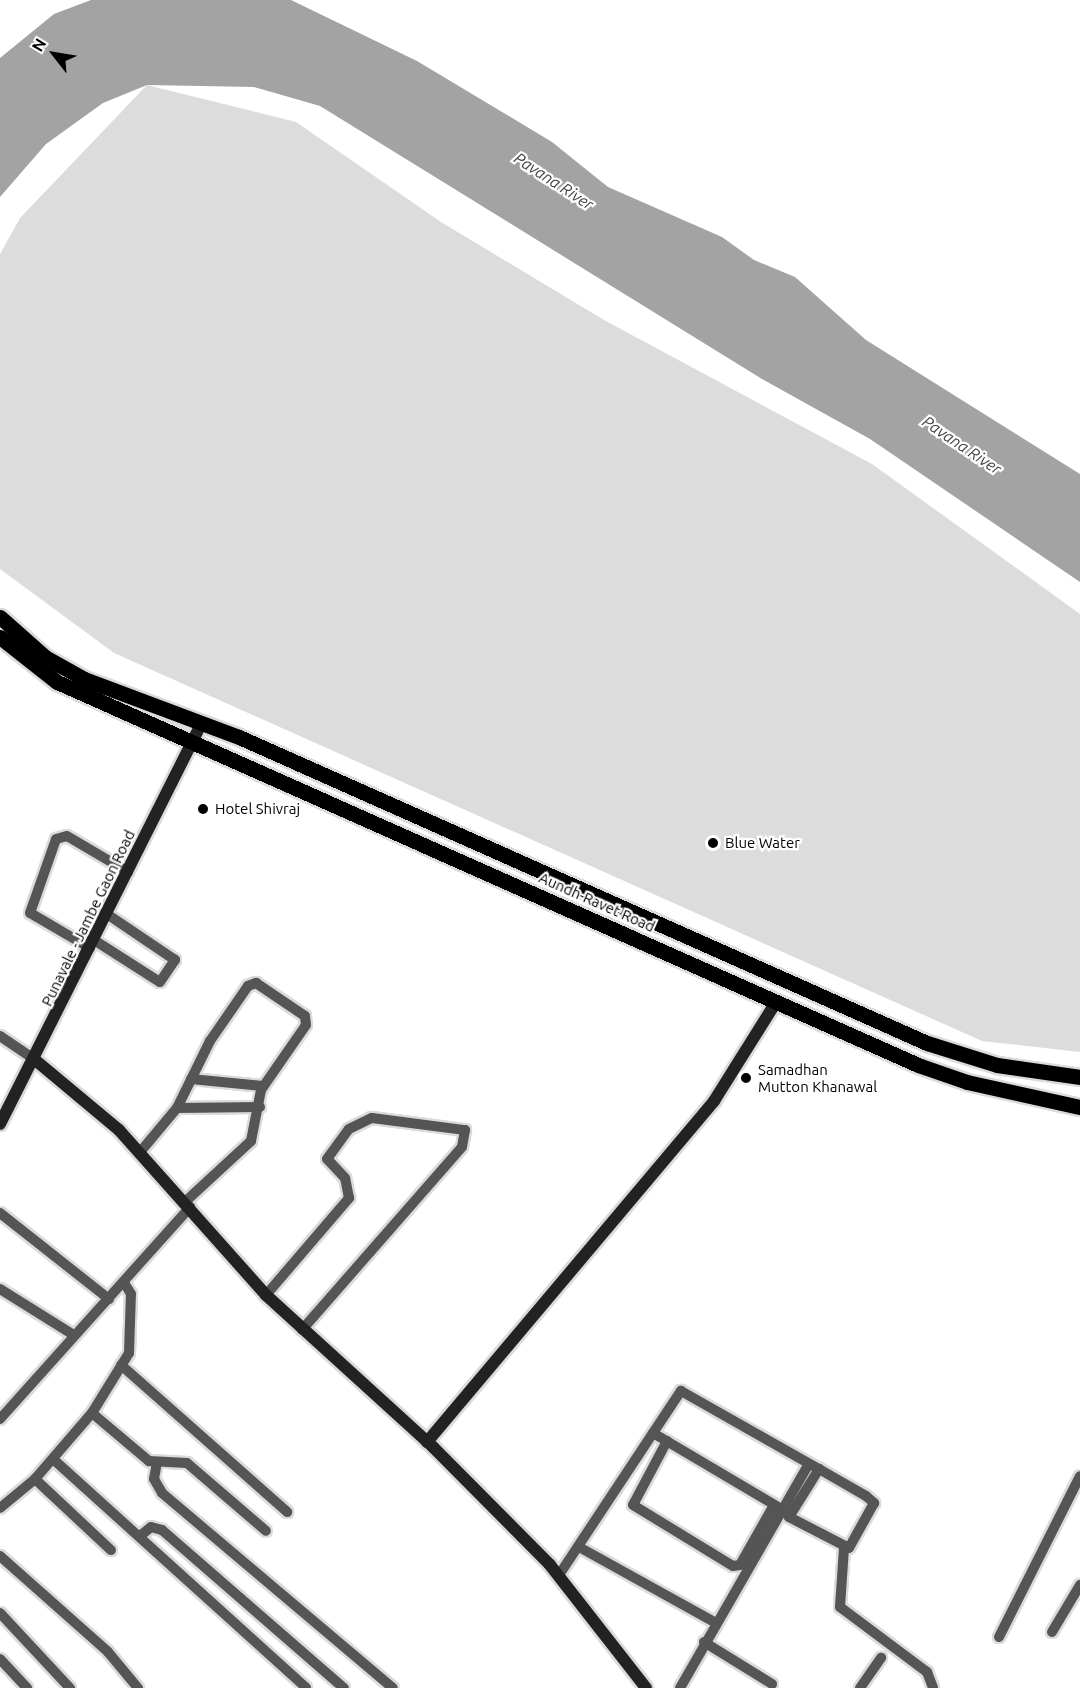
<!DOCTYPE html>
<html>
<head>
<meta charset="utf-8">
<style>
  body { margin:0 }
  #map { position:relative; width:1080px; height:1688px; overflow:hidden; background:#fff; font-family:Ubuntu,sans-serif }
  div>[style] { position:absolute }
  .green>* { inset:0; background:#dcdcdc }
  .water>* { inset:0; background:#a3a3a3 }
  .roads { filter:drop-shadow(2px 0 #dbdbdb) drop-shadow(-2px 0 #dbdbdb) drop-shadow(0 2px #dbdbdb) drop-shadow(0 -2px #dbdbdb) }
  .street>* { height:10px; margin:-5px; padding:0 5px; transform-origin:5px; border-radius:5px; background:#555 }
  .secondary>* { height:12px; margin:-6px; padding:0 6px; transform-origin:6px; border-radius:6px; background:#222 }
  .primary>* { height:15px; margin:-7.5px; padding:0 7.5px; transform-origin:7.5px; border-radius:7.5px; background:#000 }
  .dots>* { width:16px; height:16px; translate:-50% -50%; box-sizing:border-box; border:3px solid #fff; border-radius:50% }
  span { translate:-50% -50%; white-space:nowrap; text-align:center; line-height:1.15; -webkit-text-stroke:4.5px #fff; paint-order:stroke }
  .poi-label { font-size:15px; color:#000 }
  .left { translate:0 -50%; text-align:left }
  .street-label { font-size:15px; color:#000 }
  .water-label { font-size:16px; color:#444; font-style:italic }
  .north { position:absolute; left:24px; top:24px; width:60px; height:60px; -webkit-text-stroke:4px #fff; paint-order:stroke; rotate:301deg; font-size:16px; font-weight:700; line-height:24px; text-align:center; color:#000 }
  .north::after { content:''; display:block; margin:auto; width:21px; height:27px; background:#000; clip-path:polygon(50% 0,100% 100%,50% 72%,0 100%) }
</style>
</head>
<body>
<div id="map">
  <div class="green">
    <div style="clip-path:polygon(147px 85px,296px 122px,441px 222px,604px 320px,872px 464px,1080px 614px,1080px 1052px,982px 1041px,114px 653px,0 569px,0 254px,20px 218px)"></div>
  </div>
  <div class="water">
    <div style="clip-path:polygon(91px 0,291px 0,417px 61px,552px 142px,608px 187px,722px 237px,754px 260px,795px 277px,866px 340px,1080px 474px,1080px 582px,870px 439px,762px 379px,320px 106px,254px 87px,147px 85px,103px 103px,46px 144px,0 197px,0 58px,54px 14px)"></div>
  </div>
  <div class="roads">
    <div class="street">
      <div style="left:94px;top:940px;width:78px;rotate:32.5deg"></div>
      <div style="left:160px;top:982px;width:27px;rotate:-56deg"></div>
      <div style="left:175px;top:960px;width:82px;rotate:-145.9deg"></div>
      <div style="left:90px;top:948px;width:69px;rotate:-149.7deg"></div>
      <div style="left:30px;top:913px;width:78px;rotate:-70.6deg"></div>
      <div style="left:56px;top:839px;width:11px;rotate:-15deg"></div>
      <div style="left:67px;top:836px;width:71px;rotate:30.5deg"></div>
      <div style="left:0;top:1036px;width:41px;rotate:34.1deg"></div>
      <div style="left:191px;top:1079px;width:72px;rotate:5.6deg"></div>
      <div style="left:177px;top:1108px;width:75px;rotate:-63.8deg"></div>
      <div style="left:210px;top:1041px;width:67px;rotate:-55.4deg"></div>
      <div style="left:248px;top:986px;width:9px;rotate:-21deg"></div>
      <div style="left:256px;top:983px;width:59px;rotate:34deg"></div>
      <div style="left:305px;top:1016px;width:9px;rotate:84deg"></div>
      <div style="left:306px;top:1025px;width:79px;rotate:124.7deg"></div>
      <div style="left:261px;top:1090px;width:52px;rotate:101.1deg"></div>
      <div style="left:251px;top:1141px;width:90px;rotate:137.3deg"></div>
      <div style="left:141px;top:1151px;width:56px;rotate:-50.1deg"></div>
      <div style="left:177px;top:1108px;width:83px;rotate:-0.7deg"></div>
      <div style="left:0;top:1213px;width:139px;rotate:38.3deg"></div>
      <div style="left:0;top:1289px;width:85px;rotate:32deg"></div>
      <div style="left:266px;top:1295px;width:128px;rotate:-49.4deg"></div>
      <div style="left:349px;top:1198px;width:20px;rotate:-101deg"></div>
      <div style="left:345px;top:1178px;width:26px;rotate:-133deg"></div>
      <div style="left:327px;top:1159px;width:37px;rotate:-54deg"></div>
      <div style="left:349px;top:1129px;width:25px;rotate:-26deg"></div>
      <div style="left:372px;top:1118px;width:94px;rotate:7.4deg"></div>
      <div style="left:465px;top:1130px;width:17px;rotate:100deg"></div>
      <div style="left:462px;top:1147px;width:243px;rotate:131.2deg"></div>
      <div style="left:121px;top:1365px;width:222px;rotate:41.5deg"></div>
      <div style="left:92px;top:1413px;width:75px;rotate:40.1deg"></div>
      <div style="left:149px;top:1461px;width:38px;rotate:3deg"></div>
      <div style="left:187px;top:1463px;width:104px;rotate:40.7deg"></div>
      <div style="left:0;top:1419px;width:285px;rotate:-48.1deg"></div>
      <div style="left:653px;top:1433px;width:145px;rotate:30.6deg"></div>
      <div style="left:667px;top:1441px;width:72px;rotate:118deg"></div>
      <div style="left:633px;top:1505px;width:117px;rotate:31.4deg"></div>
      <div style="left:733px;top:1566px;width:7px;rotate:-8deg"></div>
      <div style="left:740px;top:1565px;width:69px;rotate:-60.5deg"></div>
      <div style="left:53px;top:1459px;width:341px;rotate:42.1deg"></div>
      <div style="left:157px;top:1462px;width:17px;rotate:100deg"></div>
      <div style="left:154px;top:1479px;width:16px;rotate:60deg"></div>
      <div style="left:162px;top:1493px;width:302px;rotate:40.2deg"></div>
      <div style="left:35px;top:1479px;width:104px;rotate:43.1deg"></div>
      <div style="left:0;top:1508px;width:45px;rotate:-39.6deg"></div>
      <div style="left:35px;top:1479px;width:87px;rotate:-49.2deg"></div>
      <div style="left:92px;top:1413px;width:70px;rotate:-58.3deg"></div>
      <div style="left:129px;top:1353px;width:59px;rotate:-88.1deg"></div>
      <div style="left:131px;top:1294px;width:12px;rotate:-121deg"></div>
      <div style="left:140px;top:1536px;width:14px;rotate:-39deg"></div>
      <div style="left:151px;top:1527px;width:11px;rotate:15deg"></div>
      <div style="left:162px;top:1530px;width:241px;rotate:41deg"></div>
      <div style="left:579px;top:1547px;width:157px;rotate:29deg"></div>
      <div style="left:844px;top:1548px;width:59px;rotate:93.9deg"></div>
      <div style="left:840px;top:1607px;width:109px;rotate:36.8deg"></div>
      <div style="left:927px;top:1672px;width:17px;rotate:69deg"></div>
      <div style="left:0;top:1556px;width:144px;rotate:41.6deg"></div>
      <div style="left:108px;top:1652px;width:47px;rotate:50.2deg"></div>
      <div style="left:559px;top:1575px;width:221px;rotate:-56.5deg"></div>
      <div style="left:681px;top:1391px;width:159px;rotate:29.5deg"></div>
      <div style="left:819px;top:1469px;width:54px;rotate:29.9deg"></div>
      <div style="left:866px;top:1496px;width:11px;rotate:41deg"></div>
      <div style="left:874px;top:1503px;width:51px;rotate:119.1deg"></div>
      <div style="left:849px;top:1548px;width:68px;rotate:-152.7deg"></div>
      <div style="left:789px;top:1517px;width:57px;rotate:-58deg"></div>
      <div style="left:0;top:1613px;width:103px;rotate:47deg"></div>
      <div style="left:1052px;top:1632px;width:55px;rotate:-59.2deg"></div>
      <div style="left:999px;top:1637px;width:180px;rotate:-63.3deg"></div>
      <div style="left:704px;top:1642px;width:80px;rotate:31.7deg"></div>
      <div style="left:0;top:1659px;width:40px;rotate:47deg"></div>
      <div style="left:680px;top:1688px;width:258px;rotate:-60.1deg"></div>
      <div style="left:860px;top:1688px;width:37px;rotate:-55deg"></div>
    </div>
    <div class="secondary">
      <div style="left:34px;top:1059px;width:111px;rotate:39.9deg"></div>
      <div style="left:119px;top:1130px;width:221px;rotate:48.3deg"></div>
      <div style="left:266px;top:1295px;width:226px;rotate:42.3deg"></div>
      <div style="left:433px;top:1447px;width:166px;rotate:45.2deg"></div>
      <div style="left:550px;top:1565px;width:156px;rotate:52deg"></div>
      <div style="left:0;top:1124px;width:448px;rotate:-63.3deg"></div>
      <div style="left:427px;top:1442px;width:446px;rotate:-49.9deg"></div>
      <div style="left:714px;top:1101px;width:117px;rotate:-57.9deg"></div>
    </div>
    <div class="primary">
      <div style="left:0;top:617px;width:60px;rotate:41.6deg"></div>
      <div style="left:45px;top:657px;width:45px;rotate:29.4deg"></div>
      <div style="left:84px;top:679px;width:165px;rotate:20.5deg"></div>
      <div style="left:239px;top:737px;width:753px;rotate:23.98deg"></div>
      <div style="left:927px;top:1043px;width:73px;rotate:17.4deg"></div>
      <div style="left:997px;top:1065px;width:84px;rotate:8.2deg"></div>
      <div style="left:0;top:637px;width:73px;rotate:38.3deg"></div>
      <div style="left:57px;top:682px;width:942px;rotate:23.98deg"></div>
      <div style="left:918px;top:1065px;width:52px;rotate:19.1deg"></div>
      <div style="left:967px;top:1082px;width:116px;rotate:12.5deg"></div>
    </div>
  </div>
  <div class="dots">
    <div style="left:203px;top:809px;background:#000"></div>
    <div style="left:713px;top:843px;background:#000"></div>
    <div style="left:746px;top:1078px;background:#000"></div>
  </div>
  <div class="poi-label">
    <span class="left" style="left:215px;top:809px">Hotel Shivraj</span>
    <span class="left" style="left:725px;top:843px">Blue Water</span>
    <span class="left" style="left:758px;top:1078px">Samadhan<br>Mutton Khanawal</span>
  </div>
  <div class="street-label">
    <span style="left:597px;top:902px;rotate:24deg">Aundh-Ravet Road</span>
    <span style="left:88px;top:918px;rotate:-64deg">Punavale - Jambe Gaon Road</span>
  </div>
  <div class="water-label">
    <span style="left:554px;top:181px;rotate:33deg">Pavana River</span>
    <span style="left:962px;top:445px;rotate:34deg">Pavana River</span>
  </div>
  <div class="north">N</div>
</div>
</body>
</html>
